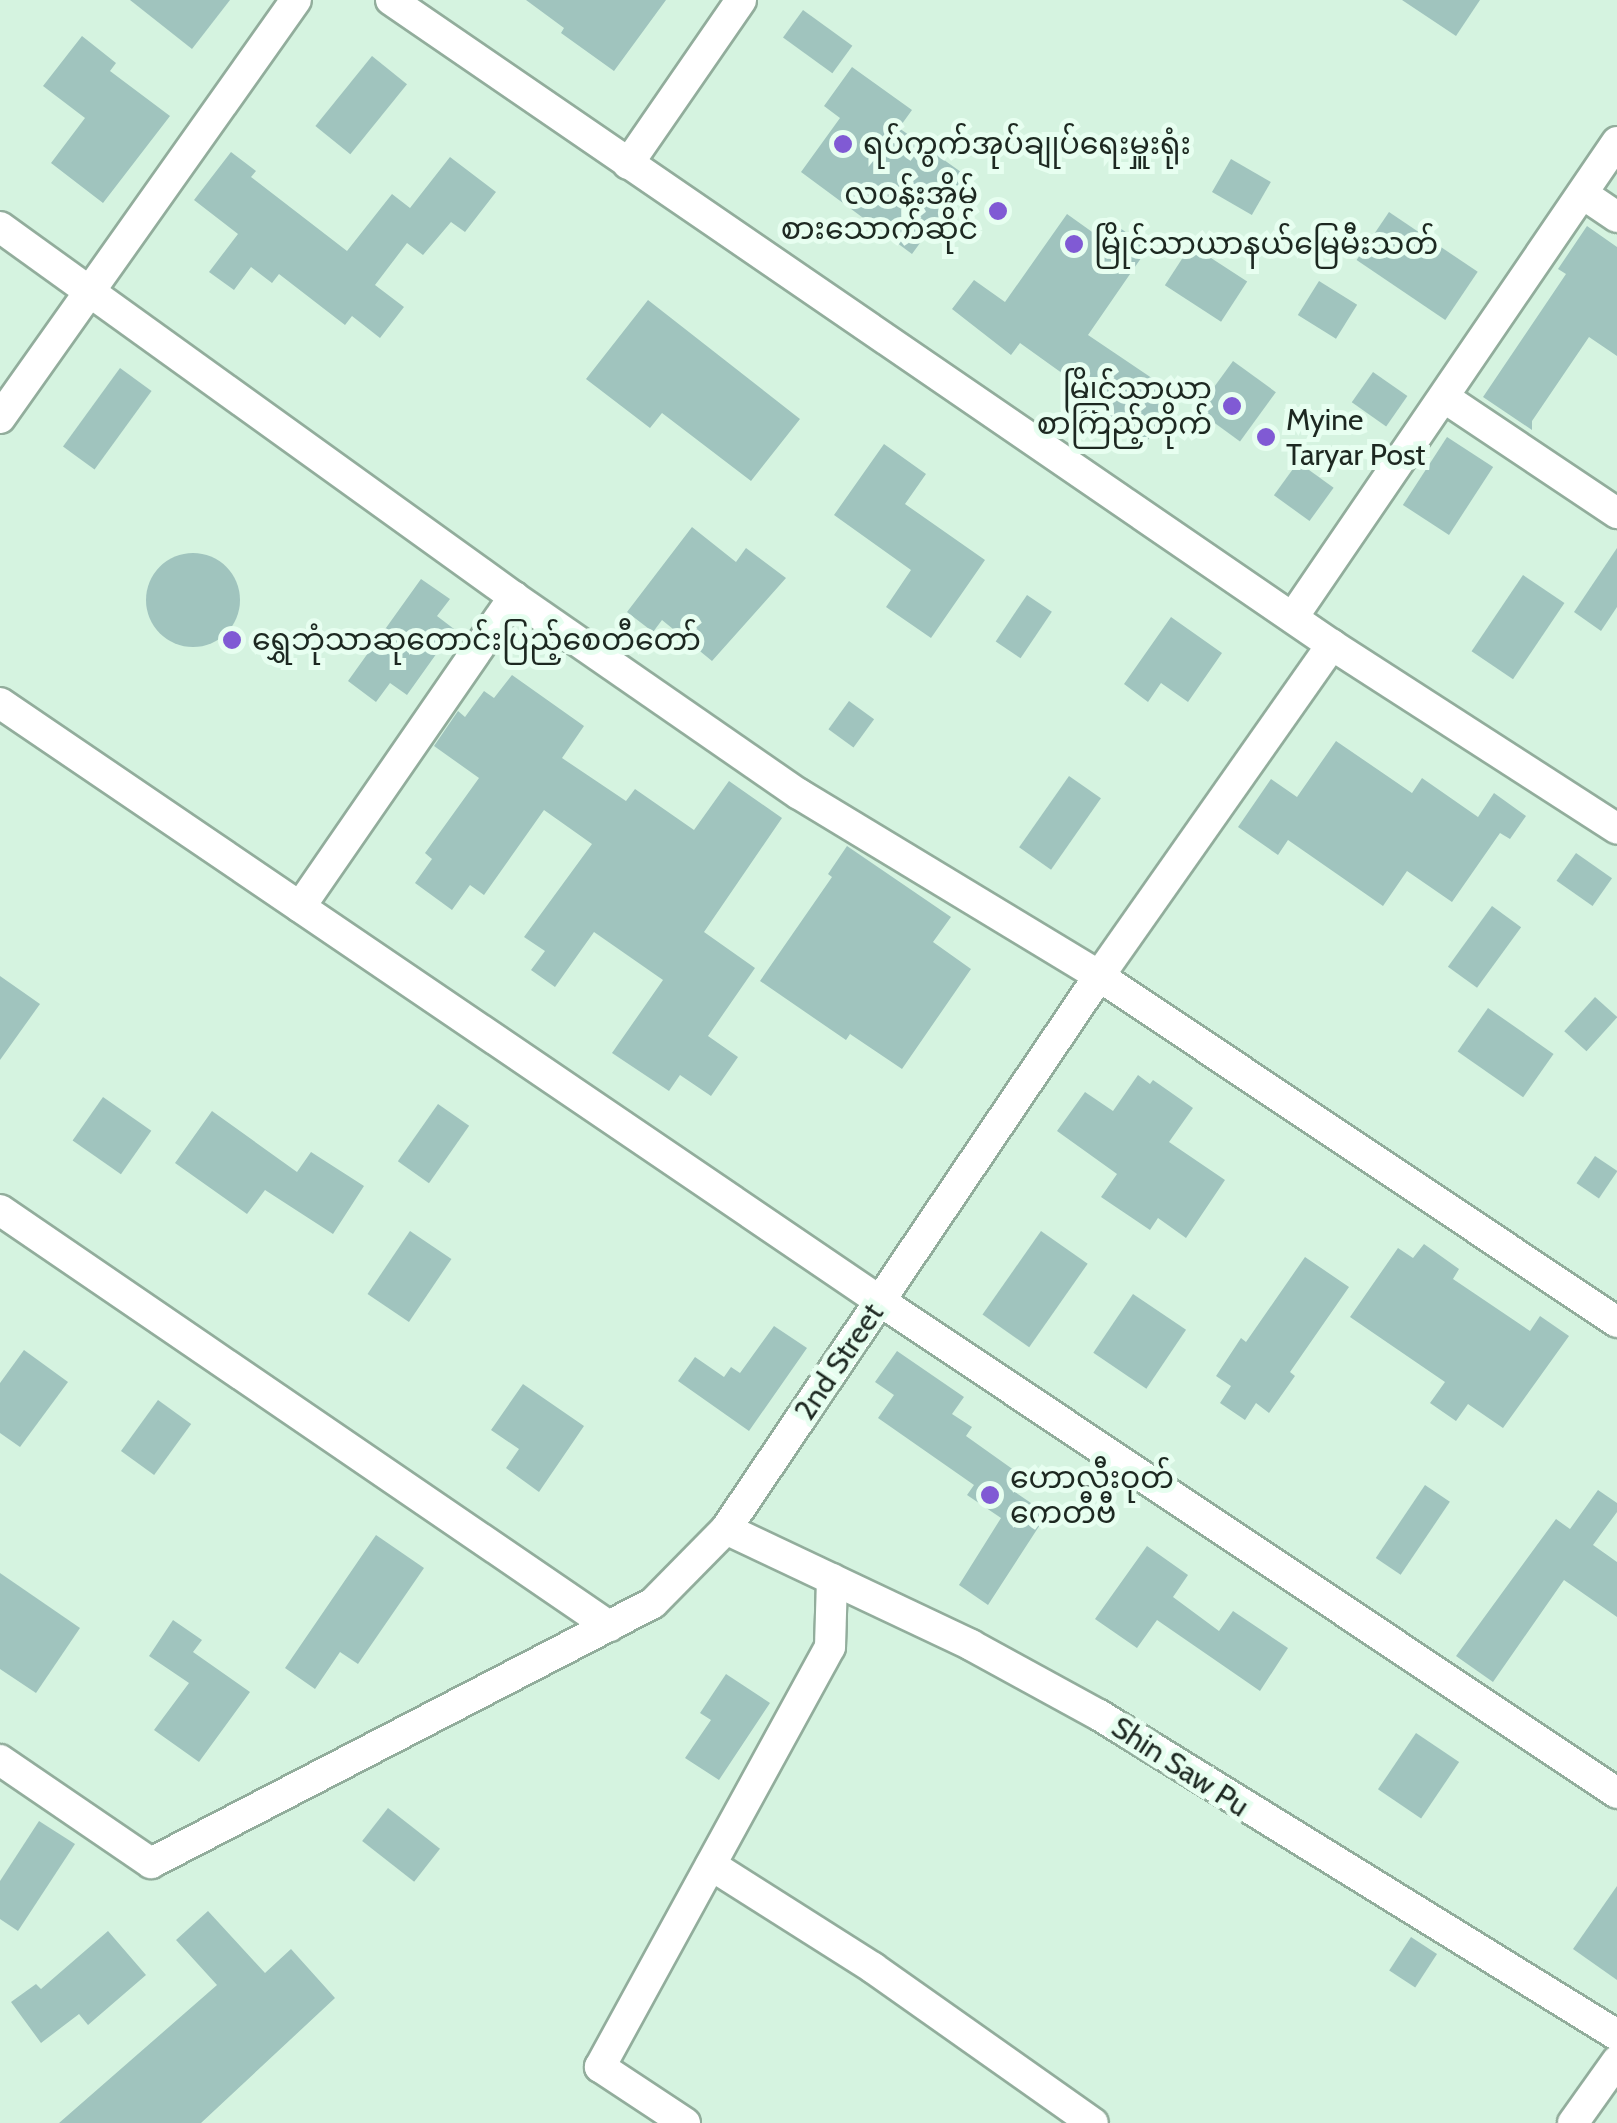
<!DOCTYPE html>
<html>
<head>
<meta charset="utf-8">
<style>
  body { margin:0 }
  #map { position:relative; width:1617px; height:2123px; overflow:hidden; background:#d5f3e0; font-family:Cabin,"Noto Sans Myanmar",sans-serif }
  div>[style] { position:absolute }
  .building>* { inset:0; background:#a0c4be; transform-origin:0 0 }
  .round { border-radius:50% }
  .roads { filter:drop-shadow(2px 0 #92ad9c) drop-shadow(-2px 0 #92ad9c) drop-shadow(0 2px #92ad9c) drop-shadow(0 -2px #92ad9c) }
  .minor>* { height:30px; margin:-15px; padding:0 15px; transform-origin:15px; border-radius:15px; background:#fff }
  .dots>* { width:28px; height:28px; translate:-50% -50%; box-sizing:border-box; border:5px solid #e7fef0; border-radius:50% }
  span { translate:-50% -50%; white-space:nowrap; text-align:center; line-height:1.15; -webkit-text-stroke:10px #e7fef0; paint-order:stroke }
  .poi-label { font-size:30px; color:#1d2821 }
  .left { translate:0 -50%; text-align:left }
  .right { translate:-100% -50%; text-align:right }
  .street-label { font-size:30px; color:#1d2821 }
</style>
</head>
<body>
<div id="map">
  <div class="building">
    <div style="clip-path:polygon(130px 0,230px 0,192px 49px)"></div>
    <div style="clip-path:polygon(526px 0,666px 0,614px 71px,561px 33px,564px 28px)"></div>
    <div style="clip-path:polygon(1402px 0,1480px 0,1456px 36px)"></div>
    <div style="left:803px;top:10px;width:61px;height:34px;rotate:36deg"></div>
    <div style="clip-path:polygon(82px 36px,116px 63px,110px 71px,170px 116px,103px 203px,51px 163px,85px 118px,43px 86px)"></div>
    <div style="left:372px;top:56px;width:45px;height:90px;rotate:39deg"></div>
    <div style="clip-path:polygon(852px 67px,912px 110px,899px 128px,968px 177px,912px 254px,801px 172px,840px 118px,824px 106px)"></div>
    <div style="clip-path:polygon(231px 152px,256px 171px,251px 177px,347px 251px,392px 194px,410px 208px,450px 157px,496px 192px,465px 232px,451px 222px,423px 255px,407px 243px,375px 285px,404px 307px,380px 338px,352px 316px,345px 325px,279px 274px,272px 283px,251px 267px,234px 290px,209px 272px,238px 234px,194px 200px)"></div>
    <div style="left:1231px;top:159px;width:46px;height:38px;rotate:30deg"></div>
    <div style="left:1389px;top:212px;width:107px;height:58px;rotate:34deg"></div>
    <div style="clip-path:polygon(1067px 214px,1109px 244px,1120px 228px,1148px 248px,1088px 335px,1177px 395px,1146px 443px,1100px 412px,1105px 404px,1020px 343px,1011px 355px,952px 309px,974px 280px,1005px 302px)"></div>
    <div style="clip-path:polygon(1587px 226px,1617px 247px,1617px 356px,1589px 337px,1532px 421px,1532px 430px,1483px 397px,1566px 274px,1558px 269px)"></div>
    <div style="left:1191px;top:245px;width:67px;height:48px;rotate:33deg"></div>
    <div style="left:1319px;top:281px;width:45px;height:40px;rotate:32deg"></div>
    <div style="clip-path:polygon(648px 300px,800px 419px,751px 481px,662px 413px,650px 428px,586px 379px)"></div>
    <div style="left:1233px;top:361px;width:53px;height:61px;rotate:36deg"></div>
    <div style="left:120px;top:368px;width:39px;height:97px;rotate:36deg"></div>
    <div style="left:1373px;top:372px;width:42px;height:37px;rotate:35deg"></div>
    <div style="left:1447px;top:437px;width:55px;height:81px;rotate:33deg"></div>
    <div style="clip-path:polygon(884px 444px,926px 474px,905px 504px,985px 560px,931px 638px,886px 607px,911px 570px,834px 515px)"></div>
    <div style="left:1298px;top:462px;width:44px;height:41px;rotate:36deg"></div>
    <div style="clip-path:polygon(692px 527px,736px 562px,746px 548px,786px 578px,712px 661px,662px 620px,653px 632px,627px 612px)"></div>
    <div style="clip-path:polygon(1617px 548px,1617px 607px,1601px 631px,1574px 612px)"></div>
    <div class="round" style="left:146px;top:553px;width:94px;height:94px"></div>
    <div style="left:1523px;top:575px;width:50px;height:92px;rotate:34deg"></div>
    <div style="clip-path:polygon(421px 579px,450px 599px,437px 616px,454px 629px,407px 695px,390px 683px,376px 702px,348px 681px)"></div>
    <div style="left:1027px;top:595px;width:30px;height:56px;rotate:34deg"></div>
    <div style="clip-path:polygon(1171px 617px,1222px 653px,1188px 702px,1161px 683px,1148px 702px,1124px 684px)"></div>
    <div style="clip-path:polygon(512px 675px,584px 726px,562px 758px,626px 801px,635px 789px,694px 830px,729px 781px,782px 818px,704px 932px,755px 968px,708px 1036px,738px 1057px,711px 1096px,680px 1075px,669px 1091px,612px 1053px,663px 980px,594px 932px,555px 987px,531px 970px,545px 951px,524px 937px,592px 844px,544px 810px,484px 895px,470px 885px,452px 910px,415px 883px,432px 859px,425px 853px,479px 778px,434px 746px,458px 711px,465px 717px,484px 691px,494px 698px)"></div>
    <div style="left:849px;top:701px;width:31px;height:35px;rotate:36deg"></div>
    <div style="clip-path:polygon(1336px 741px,1412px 793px,1422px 778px,1478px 817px,1494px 793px,1526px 816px,1510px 839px,1500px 833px,1452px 902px,1407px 871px,1383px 906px,1288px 840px,1278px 855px,1238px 827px,1271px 779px,1297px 797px)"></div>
    <div style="left:1069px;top:776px;width:39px;height:87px;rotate:35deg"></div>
    <div style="clip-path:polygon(847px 846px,951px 917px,933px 942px,971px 969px,902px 1069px,850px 1034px,846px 1040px,760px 981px,832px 877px,828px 874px)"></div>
    <div style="left:1576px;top:853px;width:44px;height:34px;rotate:35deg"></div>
    <div style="left:1492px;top:906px;width:36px;height:75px;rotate:36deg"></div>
    <div style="clip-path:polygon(0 976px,40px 1004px,0 1060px)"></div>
    <div style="left:1595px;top:997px;width:30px;height:46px;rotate:42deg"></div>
    <div style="left:1488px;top:1008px;width:80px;height:53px;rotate:35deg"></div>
    <div style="clip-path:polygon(1138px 1075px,1150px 1084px,1153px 1080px,1193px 1108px,1169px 1142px,1225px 1180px,1186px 1238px,1158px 1218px,1150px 1230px,1101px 1197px,1117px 1174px,1057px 1131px,1085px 1092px,1113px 1111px)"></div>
    <div style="left:103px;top:1097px;width:59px;height:53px;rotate:35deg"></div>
    <div style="left:438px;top:1104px;width:38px;height:70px;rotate:35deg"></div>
    <div style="clip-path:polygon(212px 1111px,297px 1172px,311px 1152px,364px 1186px,333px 1234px,265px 1190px,247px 1214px,175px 1163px)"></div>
    <div style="left:1595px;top:1156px;width:27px;height:33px;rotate:34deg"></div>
    <div style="left:410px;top:1231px;width:50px;height:76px;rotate:34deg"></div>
    <div style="left:1041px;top:1231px;width:57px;height:102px;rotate:35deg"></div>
    <div style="clip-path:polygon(1424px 1244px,1459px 1269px,1453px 1279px,1530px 1331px,1540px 1316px,1569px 1336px,1503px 1428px,1468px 1404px,1456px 1421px,1430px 1403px,1445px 1382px,1350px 1317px,1398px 1248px,1413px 1258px)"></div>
    <div style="clip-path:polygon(1305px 1257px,1349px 1287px,1290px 1372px,1295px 1376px,1269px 1413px,1256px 1403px,1245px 1420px,1220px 1403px,1231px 1386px,1216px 1376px,1241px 1338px,1246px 1342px)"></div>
    <div style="left:1133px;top:1294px;width:64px;height:71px;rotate:34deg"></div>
    <div style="clip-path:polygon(774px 1326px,807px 1348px,749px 1431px,678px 1381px,695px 1357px,724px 1377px,731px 1367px,740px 1373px)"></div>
    <div style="clip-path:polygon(24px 1350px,68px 1382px,20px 1447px,0 1433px,0 1383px)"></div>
    <div style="clip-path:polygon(897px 1351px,964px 1397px,952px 1414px,972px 1427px,966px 1436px,1025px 1478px,1015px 1492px,1047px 1514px,988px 1605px,959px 1585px,1001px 1518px,967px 1495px,974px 1485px,878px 1418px,894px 1395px,875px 1382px)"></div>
    <div style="clip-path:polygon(523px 1384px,584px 1426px,539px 1492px,506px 1468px,519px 1449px,491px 1430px)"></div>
    <div style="left:158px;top:1400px;width:41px;height:63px;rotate:36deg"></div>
    <div style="left:1425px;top:1485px;width:30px;height:88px;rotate:34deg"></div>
    <div style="clip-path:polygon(1598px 1490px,1617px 1503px,1617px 1512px,1593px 1545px,1617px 1562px,1617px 1617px,1564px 1580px,1493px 1682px,1456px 1656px,1556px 1519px,1570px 1529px)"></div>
    <div style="clip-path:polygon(376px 1535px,424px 1568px,358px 1664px,340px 1652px,315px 1689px,285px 1668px)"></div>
    <div style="clip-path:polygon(1147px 1546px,1188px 1575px,1173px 1597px,1219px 1631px,1233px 1611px,1288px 1648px,1260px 1691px,1157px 1620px,1137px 1648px,1095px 1619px)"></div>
    <div style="clip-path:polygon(0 1573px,80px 1628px,36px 1693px,0 1669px)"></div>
    <div style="clip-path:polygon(173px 1620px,202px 1640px,193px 1652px,250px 1692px,199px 1762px,154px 1730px,189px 1683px,149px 1656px)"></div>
    <div style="clip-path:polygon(726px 1674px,770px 1703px,719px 1780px,685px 1758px,711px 1720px,700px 1713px)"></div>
    <div style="left:1416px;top:1733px;width:52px;height:68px;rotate:34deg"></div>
    <div style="left:388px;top:1808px;width:66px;height:42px;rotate:38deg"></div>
    <div style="clip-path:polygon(39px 1821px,75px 1844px,18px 1931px,0 1919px,0 1881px)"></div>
    <div style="clip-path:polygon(1617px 1886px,1617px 1980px,1573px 1949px)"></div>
    <div style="clip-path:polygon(208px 1911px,265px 1973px,291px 1949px,335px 1998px,201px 2123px,59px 2123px,217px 1985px,176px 1940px)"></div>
    <div style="clip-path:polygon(108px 1931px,146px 1975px,88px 2025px,79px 2014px,41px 2043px,11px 2002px,36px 1984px,41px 1989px)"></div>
    <div style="left:1411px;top:1937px;width:31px;height:40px;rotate:33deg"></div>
  </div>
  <div class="roads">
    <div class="minor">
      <div style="left:391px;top:0;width:1141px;rotate:34.43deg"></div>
      <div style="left:1332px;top:645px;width:339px;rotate:32.8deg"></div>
      <div style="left:628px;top:164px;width:199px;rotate:-55.4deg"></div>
      <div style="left:1583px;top:194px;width:41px;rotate:34.1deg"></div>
      <div style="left:0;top:227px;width:633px;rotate:35.75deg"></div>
      <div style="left:514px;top:597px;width:346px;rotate:34.7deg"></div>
      <div style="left:799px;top:794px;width:351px;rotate:31.2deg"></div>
      <div style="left:1099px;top:976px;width:623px;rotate:33.74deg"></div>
      <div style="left:1445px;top:398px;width:207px;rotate:33.8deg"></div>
      <div style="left:0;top:418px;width:512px;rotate:-54.7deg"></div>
      <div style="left:1293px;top:617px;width:575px;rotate:-55.7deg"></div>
      <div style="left:0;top:703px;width:1064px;rotate:34.2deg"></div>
      <div style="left:880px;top:1301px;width:886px;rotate:33.73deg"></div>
      <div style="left:300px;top:907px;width:377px;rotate:-55.4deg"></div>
      <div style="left:0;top:1210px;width:738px;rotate:34.34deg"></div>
      <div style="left:726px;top:1529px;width:271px;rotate:25.3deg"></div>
      <div style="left:971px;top:1645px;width:146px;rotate:28.7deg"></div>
      <div style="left:1099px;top:1715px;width:609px;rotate:31.71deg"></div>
      <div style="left:0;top:1760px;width:183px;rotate:34.3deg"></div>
      <div style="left:151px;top:1863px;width:565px;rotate:-27.38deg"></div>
      <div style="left:653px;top:1603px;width:104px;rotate:-45.4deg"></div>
      <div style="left:726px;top:1529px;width:667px;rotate:-56deg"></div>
      <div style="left:1099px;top:976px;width:405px;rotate:-54.9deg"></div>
      <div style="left:711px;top:1865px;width:192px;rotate:32.4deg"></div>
      <div style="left:873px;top:1968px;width:269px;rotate:35.2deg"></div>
      <div style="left:685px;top:2123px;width:102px;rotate:-146.6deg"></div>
      <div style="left:600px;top:2067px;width:479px;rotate:-61.3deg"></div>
      <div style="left:830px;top:1647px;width:68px;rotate:-88.3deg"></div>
      <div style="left:1573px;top:2123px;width:76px;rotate:-54.6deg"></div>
    </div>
  </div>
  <div class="dots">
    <div style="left:843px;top:144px;background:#805ad4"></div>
    <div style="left:998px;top:211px;background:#805ad4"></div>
    <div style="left:1074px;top:244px;background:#805ad4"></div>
    <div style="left:1232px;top:406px;background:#805ad4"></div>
    <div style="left:1266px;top:437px;background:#805ad4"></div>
    <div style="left:232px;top:640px;background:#805ad4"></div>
    <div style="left:990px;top:1495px;background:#805ad4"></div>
  </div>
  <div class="poi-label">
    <span class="left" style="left:863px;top:144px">ရပ်ကွက်အုပ်ချုပ်ရေးမှူးရုံး</span>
    <span class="right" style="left:978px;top:211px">လဝန်းအိမ်<br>စားသောက်ဆိုင်</span>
    <span class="left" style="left:1094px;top:244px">မြိုင်သာယာနယ်မြေမီးသတ်</span>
    <span class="right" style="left:1212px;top:406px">မြိုင်သာယာ<br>စာကြည့်တိုက်</span>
    <span class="left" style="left:1286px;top:437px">Myine<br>Taryar Post</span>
    <span class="left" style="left:252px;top:640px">ရွှေဘုံသာဆုတောင်းပြည့်စေတီတော်</span>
    <span class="left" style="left:1010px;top:1495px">ဟောလီးဝုတ်<br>ကေတီဗီ</span>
  </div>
  <div class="street-label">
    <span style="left:839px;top:1362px;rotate:-56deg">2nd Street</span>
    <span style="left:1180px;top:1767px;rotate:33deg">Shin Saw Pu</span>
  </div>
</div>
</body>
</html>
